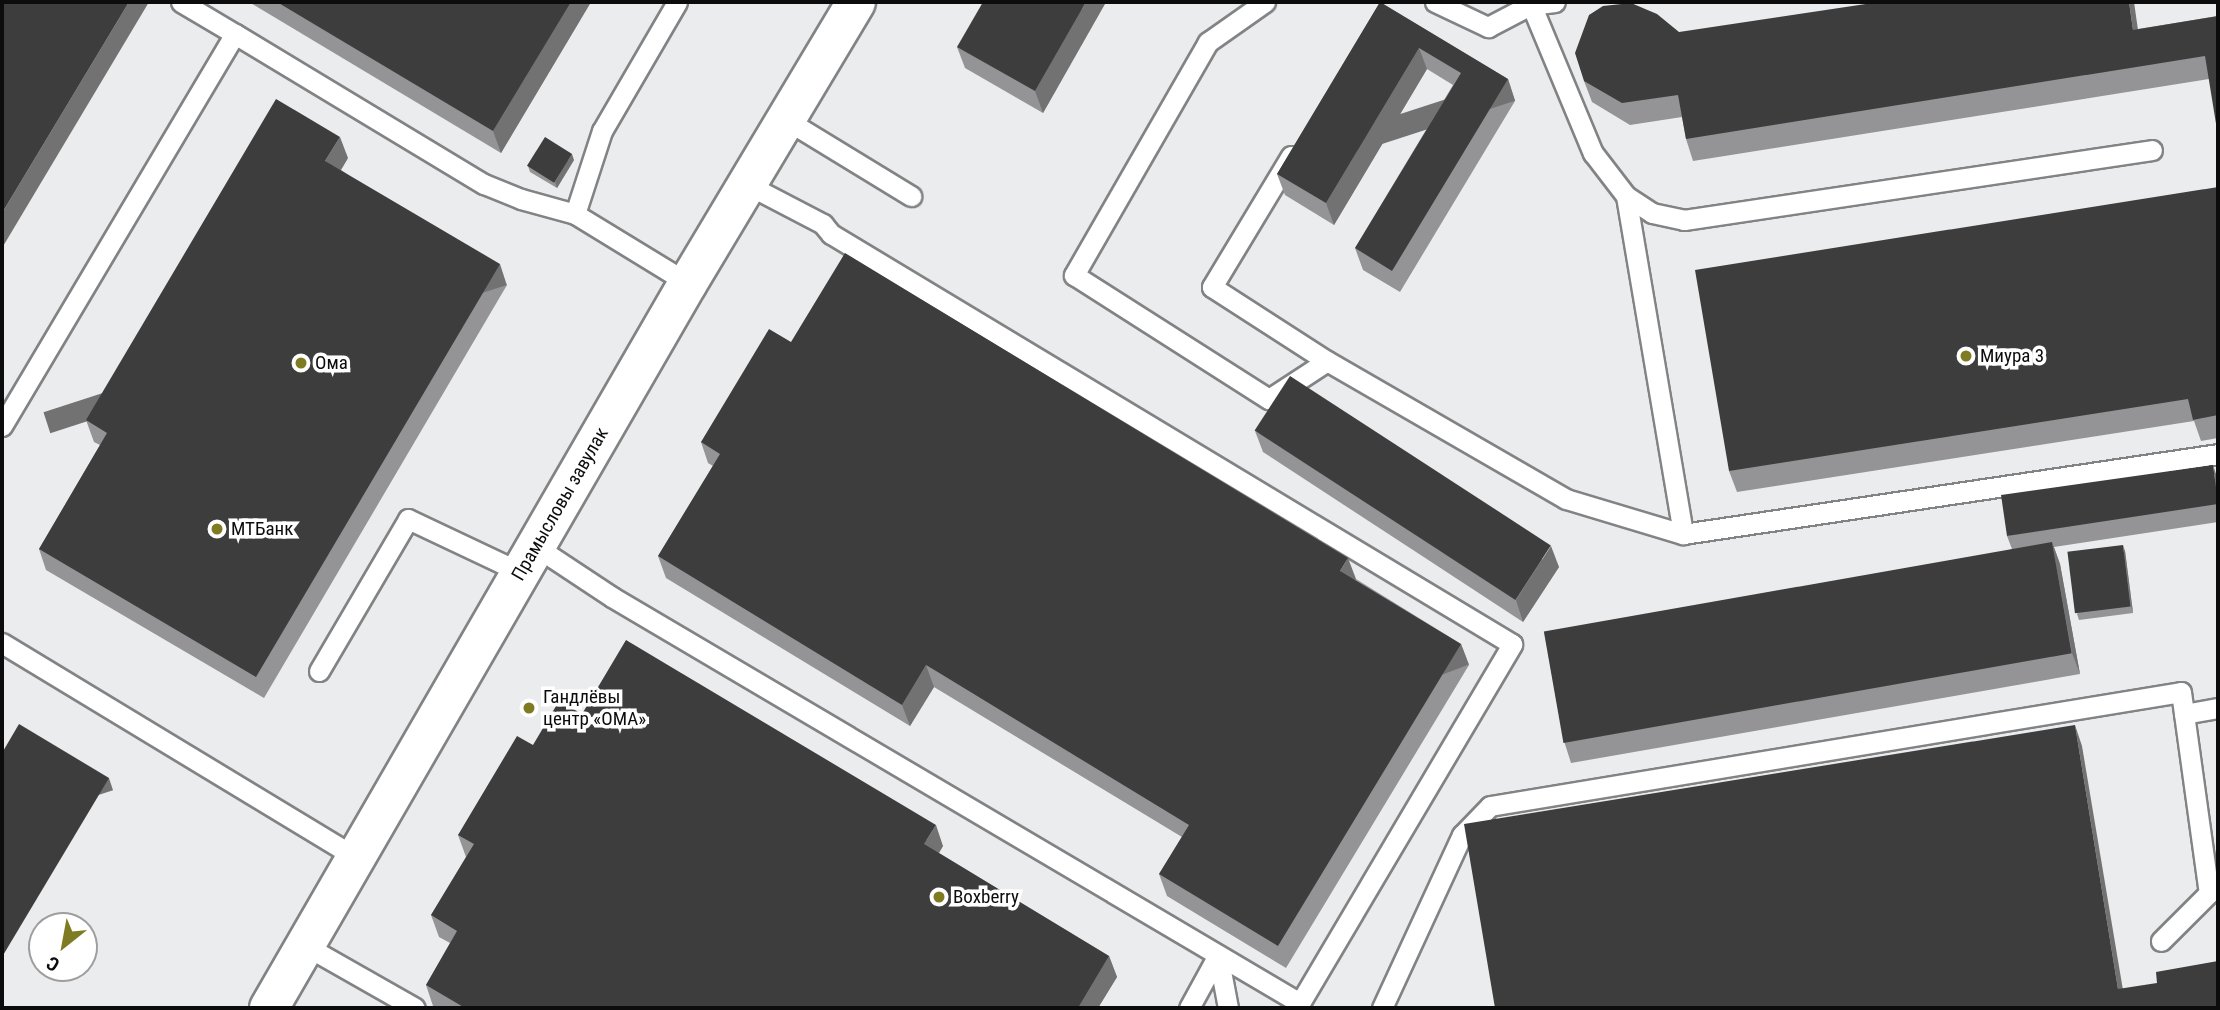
<!DOCTYPE html>
<html>
<head>
<meta charset="utf-8">
<style>
  body { margin:0 }
  #map { position:relative; width:2220px; height:1010px; overflow:hidden; background:#ebecee; font-family:"Roboto Condensed",sans-serif }
  div>[style] { position:absolute }
  .roads { filter:drop-shadow(2px 0 #828385) drop-shadow(-2px 0 #828385) drop-shadow(0 2px #828385) drop-shadow(0 -2px #828385) }
  .service>* { height:19px; margin:-9.5px; padding:0 9.5px; transform-origin:9.5px; border-radius:9.5px; background:#fff }
  .tertiary>* { height:38px; margin:-19px; padding:0 19px; transform-origin:19px; border-radius:19px; background:#fff }
  .wall>* { inset:0; background:#949496 }
  .shaded-wall>* { inset:0; background:#727272; transform-origin:0 0 }
  .building>* { inset:0; background:#3e3d3d; transform-origin:0 0 }
  .dots>* { width:19px; height:19px; translate:-50% -50%; box-sizing:border-box; border:4px solid #fff; border-radius:50% }
  span { translate:-50% -50%; white-space:nowrap; text-align:center; line-height:1.15; -webkit-text-stroke:7px #fff; paint-order:stroke }
  .poi-label { font-size:19px; color:#0c0c0d }
  .left { translate:0 -50%; text-align:left }
  .street-label { font-size:19px; color:#0c0c0d }
  .frame { position:absolute; inset:0; border:4px solid #0c0c0d; pointer-events:none }
  .north { position:absolute; left:28px; top:912px; width:70px; height:70px; box-sizing:border-box; background:#fff; border:2px solid #9e9e9e; border-radius:50%; rotate:211deg; font-size:19px; font-weight:700; line-height:28px; text-align:center; color:#0c0c0d }
  .north::after { content:''; display:block; margin:auto; width:24px; height:32px; background:#7e7b22; clip-path:polygon(50% 0,100% 100%,50% 72%,0 100%) }
</style>
</head>
<body>
<div id="map">
  <div class="roads">
    <div class="service">
      <div style="left:181px;top:2px;width:63px;rotate:30.7deg"></div>
      <div style="left:1265px;top:2px;width:70px;rotate:144.9deg"></div>
      <div style="left:1208px;top:42px;width:269px;rotate:119.9deg"></div>
      <div style="left:1074px;top:275px;width:231px;rotate:32.5deg"></div>
      <div style="left:1269px;top:399px;width:69px;rotate:-33.2deg"></div>
      <div style="left:1327px;top:361px;width:276px;rotate:30deg"></div>
      <div style="left:1566px;top:499px;width:122px;rotate:16.7deg"></div>
      <div style="left:1435px;top:2px;width:59px;rotate:25.3deg"></div>
      <div style="left:1488px;top:27px;width:47px;rotate:-27.6deg"></div>
      <div style="left:1530px;top:5px;width:25px;rotate:-7deg"></div>
      <div style="left:1530px;top:2px;width:164px;rotate:67.4deg"></div>
      <div style="left:1593px;top:153px;width:54px;rotate:52.5deg"></div>
      <div style="left:1626px;top:196px;width:31px;rotate:33deg"></div>
      <div style="left:1652px;top:213px;width:33px;rotate:12deg"></div>
      <div style="left:1684px;top:220px;width:473px;rotate:-8.5deg"></div>
      <div style="left:785px;top:119px;width:148px;rotate:31.4deg"></div>
      <div style="left:1291px;top:156px;width:153px;rotate:121.1deg"></div>
      <div style="left:1212px;top:287px;width:137px;rotate:32.8deg"></div>
      <div style="left:1626px;top:196px;width:343px;rotate:80.4deg"></div>
      <div style="left:1683px;top:534px;width:541px;rotate:-8.5deg"></div>
      <div style="left:575px;top:214px;width:87px;rotate:-72deg"></div>
      <div style="left:602px;top:131px;width:149px;rotate:-59.8deg"></div>
      <div style="left:2px;top:426px;width:456px;rotate:-59.3deg"></div>
      <div style="left:235px;top:34px;width:291px;rotate:31.1deg"></div>
      <div style="left:484px;top:184px;width:40px;rotate:22deg"></div>
      <div style="left:521px;top:199px;width:56px;rotate:15.5deg"></div>
      <div style="left:575px;top:214px;width:132px;rotate:31.4deg"></div>
      <div style="left:535px;top:546px;width:92px;rotate:33.5deg"></div>
      <div style="left:612px;top:597px;width:799px;rotate:30.55deg"></div>
      <div style="left:1300px;top:1003px;width:417px;rotate:-59.4deg"></div>
      <div style="left:1512px;top:644px;width:795px;rotate:-148.95deg"></div>
      <div style="left:831px;top:234px;width:13px;rotate:-129deg"></div>
      <div style="left:823px;top:224px;width:87px;rotate:-152.5deg"></div>
      <div style="left:2px;top:643px;width:414px;rotate:31.2deg"></div>
      <div style="left:319px;top:671px;width:176px;rotate:-59.6deg"></div>
      <div style="left:408px;top:519px;width:124px;rotate:25.3deg"></div>
      <div style="left:2184px;top:714px;width:35px;rotate:-10deg"></div>
      <div style="left:306px;top:946px;width:125px;rotate:29.6deg"></div>
      <div style="left:1189px;top:1008px;width:60px;rotate:-61.3deg"></div>
      <div style="left:1218px;top:955px;width:54px;rotate:79.3deg"></div>
      <div style="left:1382px;top:1008px;width:191px;rotate:-65.2deg"></div>
      <div style="left:1462px;top:835px;width:40px;rotate:-46deg"></div>
      <div style="left:1490px;top:806px;width:700px;rotate:-9.37deg"></div>
      <div style="left:2181px;top:692px;width:203px;rotate:82.1deg"></div>
      <div style="left:2209px;top:893px;width:68px;rotate:135deg"></div>
    </div>
    <div class="tertiary">
      <div style="left:269px;top:1008px;width:837px;rotate:-59.98deg"></div>
      <div style="left:688px;top:283px;width:327px;rotate:-59.1deg"></div>
    </div>
  </div>
  <div class="wall">
    <div style="clip-path:polygon(249px 2px,591px 2px,501px 153px)"></div>
    <div style="clip-path:polygon(1106px 2px,1043px 113px,965px 68px,957px 47px)"></div>
    <div style="clip-path:polygon(1380px 2px,1508px 79px,1515px 101px,1400px 292px,1363px 270px,1355px 248px,1453px 85px,1427px 69px,1334px 225px,1285px 195px,1277px 174px)"></div>
    <div style="clip-path:polygon(2218px 16px,2209px 79px,1693px 161px,1686px 139px,1682px 117px,1630px 125px,1592px 102px,1584px 81px,2138px 29px)"></div>
    <div style="clip-path:polygon(348px 158px,341px 170px,507px 285px,264px 698px,46px 570px,39px 549px,100px 445px,94px 442px,86px 420px)"></div>
    <div style="clip-path:polygon(574px 160px,557px 188px,530px 172px,528px 166px)"></div>
    <div style="clip-path:polygon(2218px 187px,2218px 438px,2201px 441px,2194px 421px,1737px 492px,1729px 471px)"></div>
    <div style="clip-path:polygon(791px 342px,1356px 579px,1461px 644px,1469px 665px,1286px 968px,1167px 896px,1159px 874px,1182px 837px,934px 687px,910px 726px,666px 578px,658px 556px,713px 466px,708px 463px,701px 442px)"></div>
    <div style="clip-path:polygon(1255px 431px,1559px 567px,1523px 622px,1263px 452px)"></div>
    <div style="clip-path:polygon(2218px 480px,2218px 522px,2054px 547px,2060px 564px,2080px 674px,1571px 763px,1564px 741px,2012px 549px,2007px 536px)"></div>
    <div style="clip-path:polygon(2125px 551px,2133px 613px,2079px 620px,2077px 614px)"></div>
    <div style="clip-path:polygon(582px 714px,943px 846px,939px 853px,1109px 956px,1117px 977px,1098px 1008px,437px 1008px,433px 1006px,426px 985px,450px 943px,439px 937px,431px 915px,466px 857px,458px 835px,533px 745px)"></div>
  </div>
  <div class="shaded-wall">
    <div style="clip-path:polygon(129px 2px,149px 2px,2px 248px,2px 213px)"></div>
    <div style="clip-path:polygon(571px 2px,591px 2px,501px 153px,493px 131px)"></div>
    <div style="clip-path:polygon(1086px 2px,1106px 2px,1043px 113px,1035px 91px)"></div>
    <div style="clip-path:polygon(2129px 2px,2134px 2px,2141px 51px,2133px 30px)"></div>
    <div style="clip-path:polygon(1419px 48px,1427px 69px,1334px 225px,1326px 203px)"></div>
    <div style="left:1508px;top:79px;width:23px;height:224px;rotate:72deg"></div>
    <div style="clip-path:polygon(340px 137px,348px 158px,333px 183px,325px 161px)"></div>
    <div style="clip-path:polygon(572px 154px,574px 160px,557px 188px,555px 182px)"></div>
    <div style="left:500px;top:264px;width:22px;height:480px;rotate:72deg"></div>
    <div style="clip-path:polygon(2213px 465px,2218px 480px,2218px 493px,2216px 487px)"></div>
    <div style="clip-path:polygon(2052px 542px,2060px 564px,2080px 674px,2072px 653px)"></div>
    <div style="clip-path:polygon(2123px 545px,2125px 551px,2133px 613px,2131px 606px)"></div>
    <div style="clip-path:polygon(1551px 546px,1559px 567px,1523px 622px,1516px 600px)"></div>
    <div style="clip-path:polygon(1348px 558px,1356px 579px,1348px 592px,1340px 571px)"></div>
    <div style="left:1461px;top:644px;width:22px;height:353px;rotate:69deg"></div>
    <div style="clip-path:polygon(926px 665px,934px 687px,910px 726px,902px 705px)"></div>
    <div style="clip-path:polygon(2075px 725px,2082px 746px,2126px 1008px,2118px 989px)"></div>
    <div style="left:109px;top:778px;width:13px;height:209px;rotate:72deg"></div>
    <div style="clip-path:polygon(936px 825px,943px 846px,931px 866px,924px 844px)"></div>
    <div style="clip-path:polygon(1109px 956px,1117px 977px,1098px 1008px,1078px 1008px)"></div>
  </div>
  <div class="building">
    <div style="clip-path:polygon(2px 2px,129px 2px,2px 213px)"></div>
    <div style="clip-path:polygon(277px 2px,571px 2px,493px 131px)"></div>
    <div style="clip-path:polygon(983px 2px,1086px 2px,1035px 91px,957px 47px)"></div>
    <div style="clip-path:polygon(1380px 2px,1508px 79px,1392px 271px,1355px 248px,1461px 73px,1419px 48px,1326px 203px,1277px 174px)"></div>
    <div style="clip-path:polygon(1879px 2px,2129px 2px,2133px 30px,2218px 16px,2218px 136px,2205px 56px,1686px 139px,1678px 95px,1622px 103px,1584px 81px,1575px 53px,1589px 15px,1603px 6px,1631px 3px,1657px 14px,1679px 32px)"></div>
    <div style="clip-path:polygon(276px 99px,340px 137px,325px 161px,500px 264px,256px 677px,39px 549px,107px 433px,86px 420px)"></div>
    <div style="left:545px;top:137px;width:32px;height:34px;rotate:32deg"></div>
    <div style="clip-path:polygon(2218px 187px,2218px 415px,2193px 420px,2188px 399px,1729px 471px,1695px 270px)"></div>
    <div style="clip-path:polygon(845px 253px,1348px 558px,1340px 571px,1461px 644px,1278px 946px,1159px 874px,1189px 825px,926px 665px,902px 705px,658px 556px,720px 454px,701px 442px,769px 329px,791px 342px)"></div>
    <div style="left:1290px;top:376px;width:311px;height:65px;rotate:33deg"></div>
    <div style="clip-path:polygon(2213px 465px,2216px 487px,2218px 487px,2218px 504px,2007px 536px,2001px 495px)"></div>
    <div style="left:2052px;top:542px;width:113px;height:516px;rotate:80deg"></div>
    <div style="left:2123px;top:545px;width:62px;height:56px;rotate:83deg"></div>
    <div style="clip-path:polygon(626px 640px,936px 825px,924px 844px,1109px 956px,1078px 1008px,465px 1008px,426px 985px,457px 931px,431px 915px,474px 844px,458px 835px,517px 736px,533px 745px,559px 701px,582px 714px)"></div>
    <div style="clip-path:polygon(19px 724px,109px 778px,2px 957px,2px 753px)"></div>
    <div style="clip-path:polygon(2075px 725px,2118px 989px,2157px 983px,2156px 972px,2218px 961px,2218px 1008px,1495px 1008px,1464px 824px)"></div>
  </div>
  <div class="dots">
    <div style="left:1966px;top:356px;background:#7e7b22"></div>
    <div style="left:301px;top:363px;background:#7e7b22"></div>
    <div style="left:217px;top:529px;background:#7e7b22"></div>
    <div style="left:529px;top:708px;background:#7e7b22"></div>
    <div style="left:939px;top:897px;background:#7e7b22"></div>
  </div>
  <div class="poi-label">
    <span class="left" style="left:1980px;top:356px">Миура 3</span>
    <span class="left" style="left:315px;top:363px">Ома</span>
    <span class="left" style="left:231px;top:529px">МТБанк</span>
    <span class="left" style="left:543px;top:708px">Гандлёвы<br>центр «ОМА»</span>
    <span class="left" style="left:953px;top:897px">Boxberry</span>
  </div>
  <div class="street-label">
    <span style="left:560px;top:504px;rotate:-60deg">Прамысловы завулак</span>
  </div>
  <div class="frame"></div>
  <div class="north">С</div>
</div>
</body>
</html>
